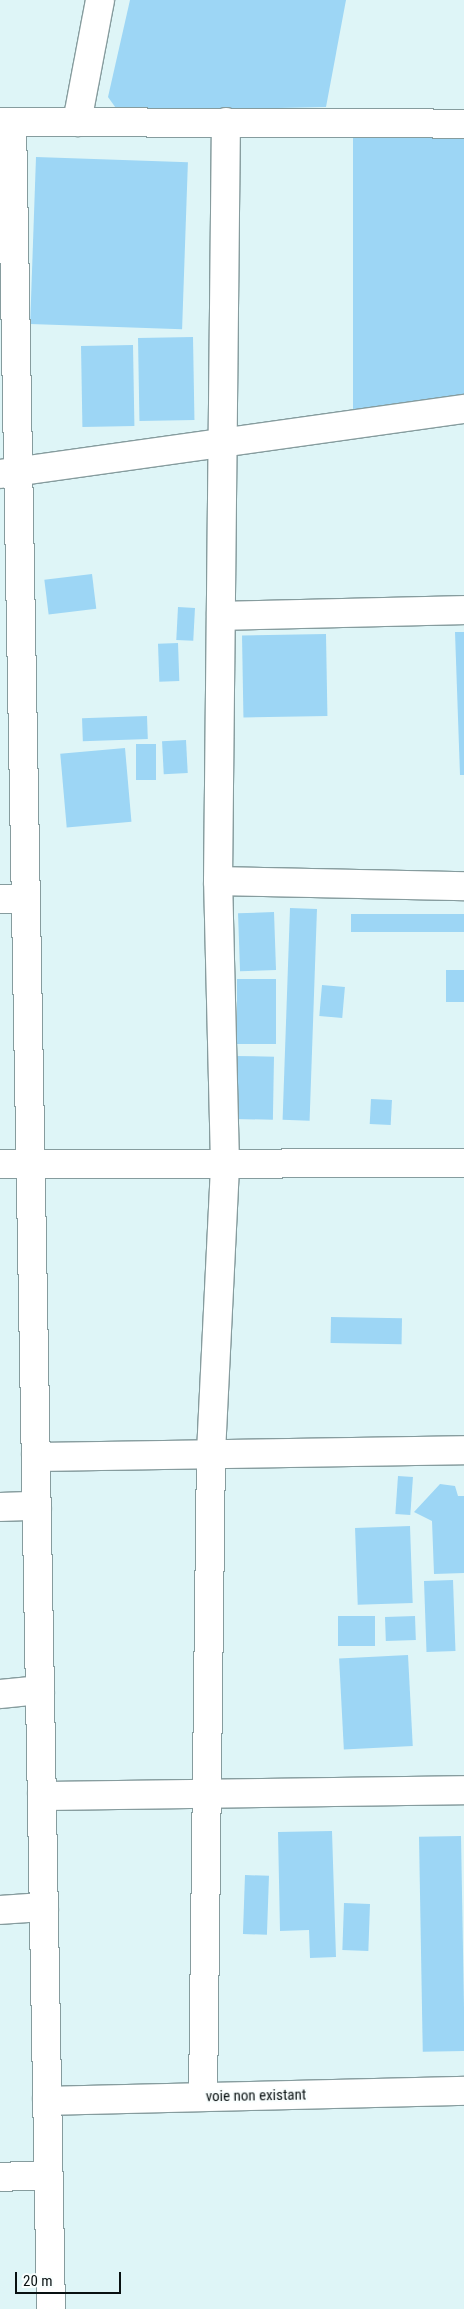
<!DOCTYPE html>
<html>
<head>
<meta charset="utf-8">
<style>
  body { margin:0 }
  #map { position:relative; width:464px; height:2309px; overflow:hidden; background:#def5f7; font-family:"Roboto Condensed",sans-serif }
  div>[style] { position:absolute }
  .building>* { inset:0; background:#9dd6f5; transform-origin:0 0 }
  .roads { filter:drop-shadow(1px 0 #869c9e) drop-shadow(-1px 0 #869c9e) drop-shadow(0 1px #869c9e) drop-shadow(0 -1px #869c9e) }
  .street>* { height:28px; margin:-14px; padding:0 14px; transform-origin:14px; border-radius:14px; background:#fff }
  span { translate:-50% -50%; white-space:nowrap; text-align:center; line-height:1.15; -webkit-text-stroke:4px #f9fefe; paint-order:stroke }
  .street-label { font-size:15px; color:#081011 }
  .scale { position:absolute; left:15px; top:2272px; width:106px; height:22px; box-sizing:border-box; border:2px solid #081011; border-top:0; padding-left:6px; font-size:15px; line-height:18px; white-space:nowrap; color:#081011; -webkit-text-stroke:4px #f9fefe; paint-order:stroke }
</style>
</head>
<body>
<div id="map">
  <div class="building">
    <div style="clip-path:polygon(130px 0,346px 0,326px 107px,118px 111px,108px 97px)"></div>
    <div style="left:353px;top:137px;width:111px;height:278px"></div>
    <div style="left:36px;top:157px;width:152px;height:167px;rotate:2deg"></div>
    <div style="left:193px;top:337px;width:83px;height:55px;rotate:89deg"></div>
    <div style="left:133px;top:345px;width:81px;height:52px;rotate:89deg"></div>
    <div style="left:92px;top:574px;width:35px;height:48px;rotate:83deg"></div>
    <div style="left:178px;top:607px;width:17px;height:33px;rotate:3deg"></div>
    <div style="clip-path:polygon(455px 632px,464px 632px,464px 775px,460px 775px)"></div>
    <div style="left:326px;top:634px;width:82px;height:84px;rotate:89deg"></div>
    <div style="left:178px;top:643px;width:38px;height:20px;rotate:88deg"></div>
    <div style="left:147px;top:716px;width:23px;height:65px;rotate:88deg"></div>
    <div style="left:186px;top:740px;width:33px;height:24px;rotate:87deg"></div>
    <div style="left:156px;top:744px;width:36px;height:20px;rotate:90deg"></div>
    <div style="left:125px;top:748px;width:74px;height:65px;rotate:85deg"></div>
    <div style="left:290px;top:908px;width:27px;height:212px;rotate:2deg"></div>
    <div style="left:274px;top:912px;width:58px;height:36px;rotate:88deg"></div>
    <div style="left:464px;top:914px;width:18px;height:113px;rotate:90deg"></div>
    <div style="left:464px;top:970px;width:32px;height:18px;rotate:90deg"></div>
    <div style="left:237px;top:979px;width:39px;height:65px"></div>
    <div style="left:322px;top:985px;width:23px;height:31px;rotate:5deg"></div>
    <div style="left:235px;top:1056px;width:39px;height:63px;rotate:1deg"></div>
    <div style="left:371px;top:1099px;width:21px;height:25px;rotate:3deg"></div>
    <div style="left:331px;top:1317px;width:71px;height:26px;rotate:1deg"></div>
    <div style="left:398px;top:1476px;width:15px;height:38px;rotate:4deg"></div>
    <div style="clip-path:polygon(440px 1484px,455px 1486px,458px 1496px,464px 1496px,464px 1573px,434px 1574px,432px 1521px,414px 1512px)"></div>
    <div style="left:410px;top:1526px;width:77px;height:55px;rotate:88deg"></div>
    <div style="left:453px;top:1580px;width:71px;height:29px;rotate:88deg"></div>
    <div style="left:338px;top:1616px;width:37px;height:30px"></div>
    <div style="left:415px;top:1616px;width:24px;height:30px;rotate:88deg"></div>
    <div style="left:408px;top:1655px;width:91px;height:69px;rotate:87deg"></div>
    <div style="clip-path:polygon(332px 1831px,336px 1957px,310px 1958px,309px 1930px,280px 1931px,278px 1832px)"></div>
    <div style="left:461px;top:1836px;width:215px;height:42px;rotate:89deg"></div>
    <div style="left:245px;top:1875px;width:24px;height:59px;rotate:2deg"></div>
    <div style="left:344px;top:1903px;width:26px;height:47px;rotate:2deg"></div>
  </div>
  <div class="roads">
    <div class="street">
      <div style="left:0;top:122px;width:464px;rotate:0.2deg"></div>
      <div style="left:12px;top:122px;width:2187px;rotate:88.98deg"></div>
      <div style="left:77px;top:122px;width:124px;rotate:-79.3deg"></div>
      <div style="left:0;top:474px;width:469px;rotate:-8deg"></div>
      <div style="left:221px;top:616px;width:243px;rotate:-1.4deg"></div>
      <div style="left:218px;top:881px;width:246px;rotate:1.2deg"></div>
      <div style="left:0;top:899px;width:26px"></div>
      <div style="left:0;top:1164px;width:464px;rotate:-0.1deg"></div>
      <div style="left:36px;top:1457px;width:428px;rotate:-0.9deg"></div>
      <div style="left:0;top:1507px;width:37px;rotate:-2deg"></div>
      <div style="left:0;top:1694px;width:40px;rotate:-5.7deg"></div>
      <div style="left:42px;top:1796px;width:422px;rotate:-0.8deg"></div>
      <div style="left:0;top:1910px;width:44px;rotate:-3.9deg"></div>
      <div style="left:203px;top:2097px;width:644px;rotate:-89.29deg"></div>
      <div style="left:211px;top:1453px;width:289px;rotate:-87.2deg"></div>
      <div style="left:225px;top:1164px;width:283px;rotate:-91.4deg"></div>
      <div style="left:218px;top:881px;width:759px;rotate:-89.4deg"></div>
      <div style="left:47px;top:2101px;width:417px;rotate:-1.4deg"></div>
      <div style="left:0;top:2177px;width:48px;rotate:-2.4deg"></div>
    </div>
  </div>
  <div class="street-label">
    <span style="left:256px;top:2096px;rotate:-1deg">voie non existant</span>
  </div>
  <div class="scale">20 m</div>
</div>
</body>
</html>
